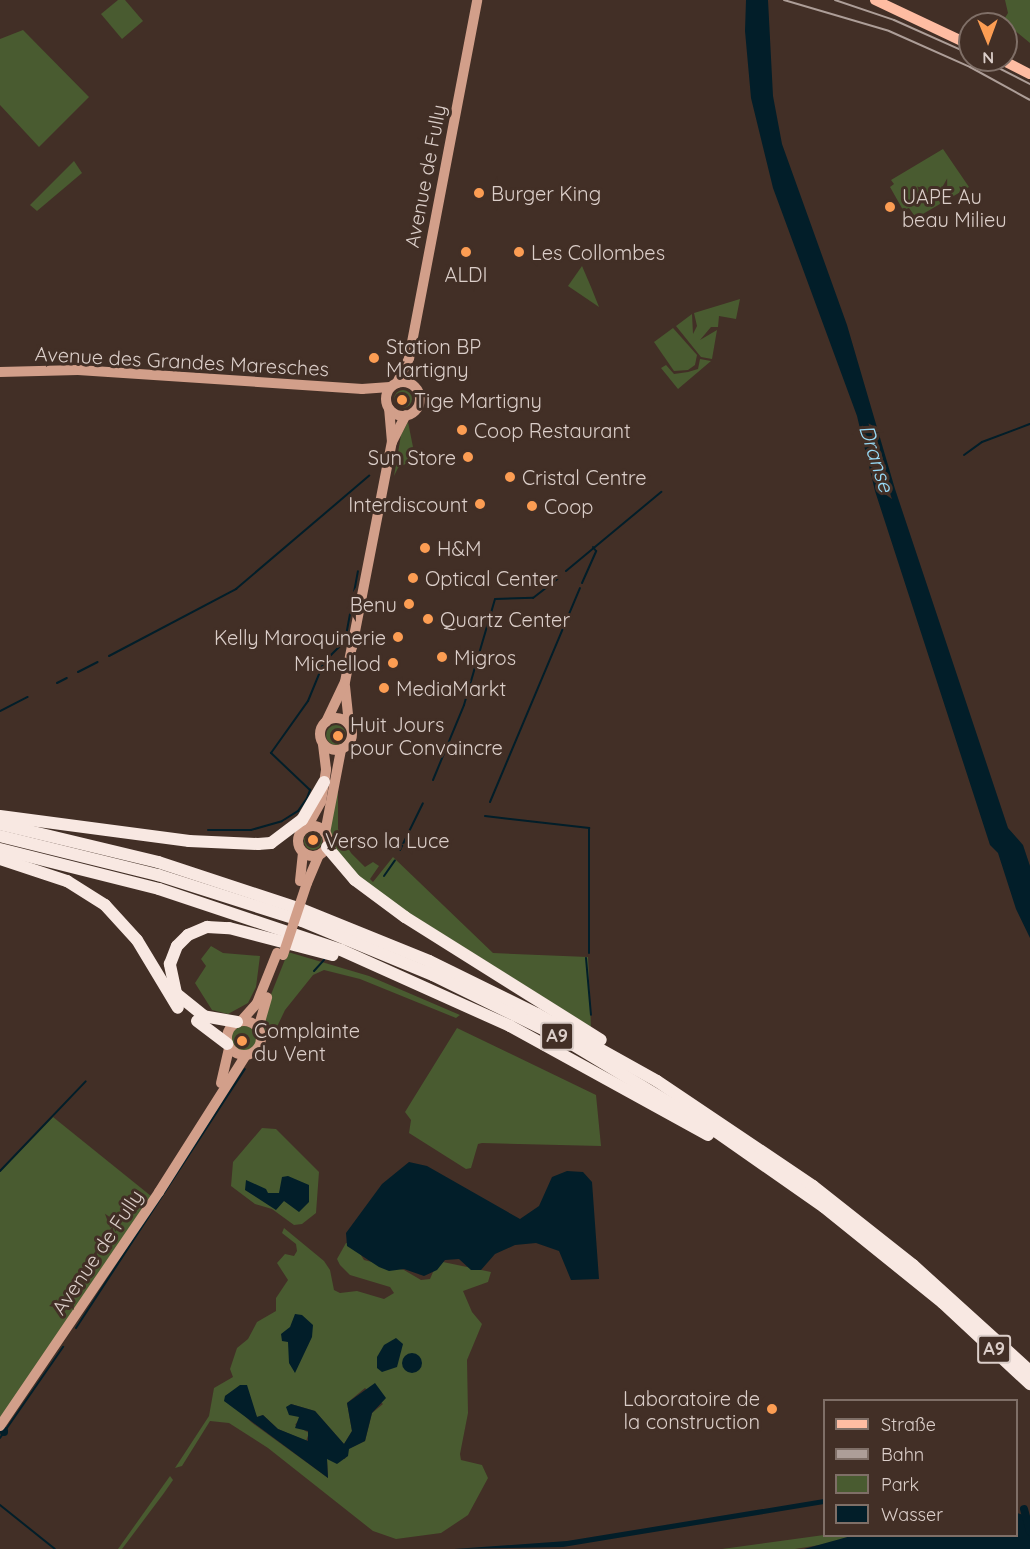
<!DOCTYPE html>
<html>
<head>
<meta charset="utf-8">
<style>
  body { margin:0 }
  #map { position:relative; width:1030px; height:1549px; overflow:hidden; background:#422f26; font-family:Quicksand,sans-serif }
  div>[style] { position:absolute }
  .green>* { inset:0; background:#495b30 }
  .round { border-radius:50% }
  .water>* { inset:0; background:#021e29 }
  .stream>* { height:2px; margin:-1px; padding:0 1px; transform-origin:1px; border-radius:1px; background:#021e29 }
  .canal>* { height:8px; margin:-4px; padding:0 4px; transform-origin:4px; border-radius:4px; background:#021e29 }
  .secondary>* { height:10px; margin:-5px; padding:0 5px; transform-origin:5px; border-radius:5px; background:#d29f8a }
  .secondary>.ring { margin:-5px; padding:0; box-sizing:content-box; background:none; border:10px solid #d29f8a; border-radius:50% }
  .primary>* { height:10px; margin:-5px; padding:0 5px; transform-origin:5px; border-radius:5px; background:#febca2 }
  .highway>* { height:12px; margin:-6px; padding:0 6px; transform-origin:6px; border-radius:6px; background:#f8e8e2 }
  .rail>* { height:2px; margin:-1px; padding:0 1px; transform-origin:1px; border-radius:1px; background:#ad9e98 }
  .secondary-bridge>* { height:10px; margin:-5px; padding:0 5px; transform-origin:5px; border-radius:5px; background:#d29f8a }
  .dots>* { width:16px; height:16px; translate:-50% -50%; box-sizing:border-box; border:3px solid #422f26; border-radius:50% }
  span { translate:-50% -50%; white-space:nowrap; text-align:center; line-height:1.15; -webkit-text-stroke:6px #422f26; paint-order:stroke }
  .shield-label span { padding:2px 4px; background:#422f26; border:2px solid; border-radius:4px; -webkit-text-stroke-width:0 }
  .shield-label { font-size:18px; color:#dbcec9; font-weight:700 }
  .street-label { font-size:20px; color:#dbcec9 }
  .poi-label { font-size:20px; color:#dbcec9 }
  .left { translate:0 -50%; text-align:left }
  .right { translate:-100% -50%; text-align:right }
  .water-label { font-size:21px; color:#97d9f5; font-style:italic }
  .legend { position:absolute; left:823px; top:1399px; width:195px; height:138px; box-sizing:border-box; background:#422f26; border:2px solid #7f6f67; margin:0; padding:8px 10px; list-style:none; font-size:18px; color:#dbcec9 }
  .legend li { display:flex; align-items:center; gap:12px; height:30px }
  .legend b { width:30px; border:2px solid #7f6f67 }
  .north { position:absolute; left:958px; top:12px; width:60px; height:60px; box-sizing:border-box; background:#422f26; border:2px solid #7f6f67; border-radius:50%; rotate:179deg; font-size:16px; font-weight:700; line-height:24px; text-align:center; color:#dbcec9 }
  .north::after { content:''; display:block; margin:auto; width:21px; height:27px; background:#fc9d53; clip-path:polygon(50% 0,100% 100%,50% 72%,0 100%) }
</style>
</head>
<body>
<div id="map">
  <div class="green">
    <div style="clip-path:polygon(118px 0,125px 0,143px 21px,122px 39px,101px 14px)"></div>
    <div style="clip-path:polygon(1005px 0,1030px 0,1030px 43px,1003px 21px,1008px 13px)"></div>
    <div style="clip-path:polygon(23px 30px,89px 97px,39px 147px,0 105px,0 39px)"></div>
    <div style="clip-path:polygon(943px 149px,969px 187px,916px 218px,909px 208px,903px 210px,890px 187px,894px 184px,891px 180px)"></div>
    <div style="clip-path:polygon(74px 161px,82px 173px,37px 211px,30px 205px)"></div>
    <div style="clip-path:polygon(582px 266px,591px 287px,599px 307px,568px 286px)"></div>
    <div style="clip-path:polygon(740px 299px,736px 319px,719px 316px,718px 327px,711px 327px,700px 340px,717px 330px,712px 359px,701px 357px,676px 326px,692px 314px,693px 334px,697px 326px,694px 313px)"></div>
    <div style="clip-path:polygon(673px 328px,697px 355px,695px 365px,688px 370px,674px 371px,654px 342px)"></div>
    <div style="clip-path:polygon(700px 359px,711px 361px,678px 389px,661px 368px,666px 365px,674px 374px,688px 372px,698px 369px)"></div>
    <div class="round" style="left:394px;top:390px;width:18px;height:18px"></div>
    <div style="clip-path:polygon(408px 422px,414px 452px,411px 461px,398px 468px,394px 476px,401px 435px)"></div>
    <div class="round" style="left:326px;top:725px;width:20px;height:20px"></div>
    <div style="clip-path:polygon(338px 789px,338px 829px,351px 853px,365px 867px,373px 862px,379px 866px,370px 879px,373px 882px,393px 857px,493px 953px,588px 957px,591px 1027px,398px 906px,359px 877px,333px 845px,329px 828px)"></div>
    <div class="round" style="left:304px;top:832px;width:18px;height:18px"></div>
    <div style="clip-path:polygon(211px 946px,223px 953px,260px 956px,256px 987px,248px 1003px,228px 1014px,212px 1010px,195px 983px,206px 966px,201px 959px)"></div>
    <div style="clip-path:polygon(288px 952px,369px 976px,460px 1015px,456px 1018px,360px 979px,324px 970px,313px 975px,285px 1010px,275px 1031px,265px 1033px,262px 1017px)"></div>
    <div class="round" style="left:231px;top:1026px;width:26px;height:26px"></div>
    <div style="clip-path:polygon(457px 1028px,596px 1095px,601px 1146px,482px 1143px,478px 1144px,471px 1168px,466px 1169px,409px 1133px,411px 1120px,405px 1112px)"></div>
    <div style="clip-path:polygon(53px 1117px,151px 1196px,0 1420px,0 1172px)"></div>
    <div style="clip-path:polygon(262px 1128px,276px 1129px,319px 1172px,316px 1213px,302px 1224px,294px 1225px,272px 1209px,255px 1204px,231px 1186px,233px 1162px)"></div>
    <div style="clip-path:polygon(evenodd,284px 1228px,324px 1261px,330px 1270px,334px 1290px,340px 1293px,357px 1291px,384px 1299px,394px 1293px,390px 1287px,350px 1275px,340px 1265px,337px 1259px,346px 1243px,353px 1242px,364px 1260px,404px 1270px,421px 1280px,430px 1279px,436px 1265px,443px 1262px,491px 1272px,488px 1282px,463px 1291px,472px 1312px,482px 1324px,467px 1360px,468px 1413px,460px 1454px,461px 1460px,482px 1465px,488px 1478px,468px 1515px,441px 1533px,396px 1539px,373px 1531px,268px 1448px,229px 1423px,210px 1421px,182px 1466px,175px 1468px,209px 1416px,214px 1388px,233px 1377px,230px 1369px,237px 1348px,248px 1339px,257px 1322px,276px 1311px,276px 1298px,288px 1280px,277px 1263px,285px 1254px,294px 1256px,297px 1251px,296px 1244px,282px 1233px,284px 1228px,365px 1388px,383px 1404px,372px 1413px,365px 1441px,348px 1449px,345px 1459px,327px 1459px,328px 1478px,251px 1422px,225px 1396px,233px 1391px,249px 1398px,257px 1417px,263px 1415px,278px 1429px,306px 1441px,309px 1433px,295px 1425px,300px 1418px,291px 1404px,315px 1411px,344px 1444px,352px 1431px,347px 1403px,365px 1388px)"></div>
    <div style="clip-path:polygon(170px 1476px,173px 1480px,164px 1493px,122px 1549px,118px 1549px)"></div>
    <div style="clip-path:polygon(824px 1535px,850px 1536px,844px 1541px,795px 1549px,722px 1549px)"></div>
  </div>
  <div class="water">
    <div style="clip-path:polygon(746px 0,768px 0,773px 96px,782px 144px,847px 325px,895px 489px,1008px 828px,1023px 845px,1030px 866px,1030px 938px,1016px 909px,998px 853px,990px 845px,875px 491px,857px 416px,773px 188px,751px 98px,745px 31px)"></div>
    <div style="clip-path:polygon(409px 1162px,427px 1166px,520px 1219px,539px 1206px,552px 1177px,567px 1171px,583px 1172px,592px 1182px,599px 1279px,571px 1280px,559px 1251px,536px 1243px,515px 1245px,495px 1254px,481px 1270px,471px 1270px,459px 1259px,445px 1260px,437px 1270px,424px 1276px,404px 1269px,389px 1271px,379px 1267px,347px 1246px,346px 1233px,382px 1184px)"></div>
    <div style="clip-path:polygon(288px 1176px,309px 1185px,309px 1202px,299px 1212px,284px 1201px,276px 1210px,245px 1190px,246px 1180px,266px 1189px,268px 1193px,279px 1193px,282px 1177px)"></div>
    <div style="clip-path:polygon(295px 1314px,302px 1315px,313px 1325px,312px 1337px,295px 1373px,289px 1363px,288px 1342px,282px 1341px,281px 1334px,290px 1327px)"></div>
    <div style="clip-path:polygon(396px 1338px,403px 1344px,397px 1367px,382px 1372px,377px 1368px,377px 1357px,384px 1345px)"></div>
    <div class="round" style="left:402px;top:1353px;width:20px;height:20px"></div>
    <div style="clip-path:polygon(375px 1383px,386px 1398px,372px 1413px,365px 1441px,349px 1449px,348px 1456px,337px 1464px,327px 1459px,328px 1478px,224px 1401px,225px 1396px,240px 1385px,247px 1385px,257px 1417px,263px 1415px,278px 1429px,308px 1441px,308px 1431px,295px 1428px,299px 1417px,289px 1415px,286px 1407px,291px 1404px,315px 1411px,344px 1444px,352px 1431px,347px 1403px)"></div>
    <div style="clip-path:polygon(824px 1499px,824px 1504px,563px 1547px,454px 1549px,567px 1541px)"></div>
    <div style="clip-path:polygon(1017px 1513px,1030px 1517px,1030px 1549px,804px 1549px,851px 1536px,1016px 1536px)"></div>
  </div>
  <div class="stream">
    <div style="left:964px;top:455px;width:22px;rotate:-36deg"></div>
    <div style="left:982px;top:442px;width:51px;rotate:-20.6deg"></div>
    <div style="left:566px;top:571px;width:124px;rotate:-39.7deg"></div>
    <div style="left:582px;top:583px;width:35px;rotate:-66deg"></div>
    <div style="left:596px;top:551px;width:5px;rotate:-127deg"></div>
    <div style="left:109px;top:656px;width:144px;rotate:-27.8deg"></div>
    <div style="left:236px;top:589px;width:175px;rotate:-40.4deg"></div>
    <div style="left:78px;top:672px;width:22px;rotate:-27deg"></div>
    <div style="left:57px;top:683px;width:11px;rotate:-27deg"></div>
    <div style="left:0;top:711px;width:31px;rotate:-27deg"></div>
    <div style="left:433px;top:780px;width:81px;rotate:-67.5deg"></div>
    <div style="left:464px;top:705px;width:110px;rotate:-73.7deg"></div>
    <div style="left:495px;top:599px;width:38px;rotate:-2deg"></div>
    <div style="left:533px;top:598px;width:31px;rotate:-38deg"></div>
    <div style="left:490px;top:802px;width:232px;rotate:-67.2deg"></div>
    <div style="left:485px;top:816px;width:105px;rotate:6.6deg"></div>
    <div style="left:589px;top:828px;width:125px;rotate:90deg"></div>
    <div style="left:208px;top:830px;width:43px"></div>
    <div style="left:251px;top:830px;width:32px;rotate:-16deg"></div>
    <div style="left:282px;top:821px;width:19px;rotate:-32deg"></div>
    <div style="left:298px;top:811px;width:16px;rotate:-55deg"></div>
    <div style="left:307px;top:798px;width:9px;rotate:-69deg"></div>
    <div style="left:310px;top:790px;width:54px;rotate:-136.5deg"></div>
    <div style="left:271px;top:753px;width:64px;rotate:-54.6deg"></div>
    <div style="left:308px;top:701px;width:42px;rotate:-67.7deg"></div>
    <div style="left:324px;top:662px;width:30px;rotate:-45deg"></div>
    <div style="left:345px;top:641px;width:71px;rotate:-79.5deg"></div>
    <div style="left:400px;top:850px;width:52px;rotate:-63.9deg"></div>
    <div style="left:384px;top:876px;width:19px;rotate:-55deg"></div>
    <div style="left:586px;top:958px;width:57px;rotate:85deg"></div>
    <div style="left:314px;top:971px;width:15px;rotate:-48deg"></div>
    <div style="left:0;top:1171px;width:124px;rotate:-46.3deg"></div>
    <div style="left:76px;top:1328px;width:309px;rotate:-56.9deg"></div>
    <div style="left:0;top:1438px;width:111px;rotate:-55.3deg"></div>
    <div style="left:0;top:1505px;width:70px;rotate:38.7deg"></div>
  </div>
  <div class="canal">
    <div style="left:4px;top:1431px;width:1px;rotate:90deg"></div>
    <div style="left:1024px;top:1509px;width:23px;rotate:75deg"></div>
  </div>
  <div class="secondary">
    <div style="left:0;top:372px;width:78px;rotate:-1.5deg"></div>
    <div style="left:78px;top:370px;width:285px;rotate:3.8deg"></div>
    <div style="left:362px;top:389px;width:28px;rotate:-4deg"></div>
    <div class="ring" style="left:386px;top:382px;width:24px;height:24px"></div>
    <div style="left:397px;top:383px;width:28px;rotate:-64deg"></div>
    <div style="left:409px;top:358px;width:364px;rotate:-79.2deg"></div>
    <div style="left:392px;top:442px;width:30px;rotate:-63deg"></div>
    <div style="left:345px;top:686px;width:38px;rotate:84deg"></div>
    <div class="ring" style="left:320px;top:718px;width:22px;height:22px"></div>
    <div style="left:326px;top:722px;width:44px;rotate:-64.6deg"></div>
    <div style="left:345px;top:682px;width:36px;rotate:-79deg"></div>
    <div style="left:352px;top:647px;width:209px;rotate:-79deg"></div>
    <div style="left:392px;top:442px;width:33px;rotate:-95deg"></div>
    <div class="ring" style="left:298px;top:826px;width:20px;height:20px"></div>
    <div style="left:307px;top:827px;width:29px;rotate:-61deg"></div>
    <div style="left:321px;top:802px;width:33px;rotate:-81deg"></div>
    <div style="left:326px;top:769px;width:25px;rotate:-97deg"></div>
    <div style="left:325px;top:833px;width:85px;rotate:-79.1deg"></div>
    <div style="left:300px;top:881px;width:28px;rotate:-84deg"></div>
    <div style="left:307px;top:883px;width:30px;rotate:-67deg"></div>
    <div class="ring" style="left:227px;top:1021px;width:24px;height:24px"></div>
    <div style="left:241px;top:1021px;width:24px;rotate:-48deg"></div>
    <div style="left:257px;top:1003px;width:54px;rotate:-68.2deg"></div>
    <div style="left:258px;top:1029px;width:33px;rotate:-74deg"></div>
    <div style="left:221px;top:1083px;width:37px;rotate:-77deg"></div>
    <div style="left:0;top:1426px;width:283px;rotate:-55.8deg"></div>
    <div style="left:159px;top:1192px;width:162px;rotate:-57.6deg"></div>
  </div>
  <div class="primary">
    <div style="left:875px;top:0;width:105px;rotate:25.3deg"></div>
    <div style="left:1002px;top:60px;width:31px;rotate:27deg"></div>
  </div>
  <div class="highway">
    <div style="left:0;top:816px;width:191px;rotate:7.5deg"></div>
    <div style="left:189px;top:841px;width:69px;rotate:2.5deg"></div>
    <div style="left:258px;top:844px;width:13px;rotate:-4deg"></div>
    <div style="left:271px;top:843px;width:39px;rotate:-37deg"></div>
    <div style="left:302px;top:820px;width:44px;rotate:-59.9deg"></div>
    <div style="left:0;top:824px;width:163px;rotate:13.5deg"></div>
    <div style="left:158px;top:862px;width:151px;rotate:18.2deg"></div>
    <div style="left:301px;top:909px;width:138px;rotate:22.1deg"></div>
    <div style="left:429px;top:961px;width:120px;rotate:26.1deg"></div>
    <div style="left:537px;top:1014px;width:137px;rotate:29.2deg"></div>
    <div style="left:657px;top:1081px;width:188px;rotate:33.9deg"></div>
    <div style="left:813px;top:1186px;width:127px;rotate:38.3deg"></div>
    <div style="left:913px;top:1265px;width:158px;rotate:42.2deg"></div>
    <div style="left:0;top:836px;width:163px;rotate:13.9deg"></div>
    <div style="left:158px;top:875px;width:151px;rotate:17.7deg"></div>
    <div style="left:302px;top:921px;width:142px;rotate:22.4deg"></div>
    <div style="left:433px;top:975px;width:149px;rotate:26.2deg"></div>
    <div style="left:567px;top:1041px;width:168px;rotate:31.1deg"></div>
    <div style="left:711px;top:1128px;width:138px;rotate:35deg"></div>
    <div style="left:824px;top:1207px;width:153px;rotate:38.9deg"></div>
    <div style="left:943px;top:1303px;width:119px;rotate:43deg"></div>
    <div style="left:327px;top:847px;width:43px;rotate:49.7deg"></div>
    <div style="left:355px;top:880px;width:62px;rotate:36.5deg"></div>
    <div style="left:405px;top:917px;width:231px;rotate:32.1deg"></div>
    <div style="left:0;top:849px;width:164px;rotate:14.1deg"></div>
    <div style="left:159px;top:889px;width:192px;rotate:18.5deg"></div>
    <div style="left:341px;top:950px;width:185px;rotate:24.2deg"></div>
    <div style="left:510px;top:1026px;width:226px;rotate:28.8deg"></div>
    <div style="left:0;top:859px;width:71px;rotate:18.2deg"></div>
    <div style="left:67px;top:881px;width:45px;rotate:32.3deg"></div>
    <div style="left:105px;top:905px;width:47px;rotate:47.6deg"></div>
    <div style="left:137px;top:940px;width:79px;rotate:58.9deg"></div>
    <div style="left:197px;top:1021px;width:38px;rotate:37deg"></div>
    <div style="left:237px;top:1022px;width:34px;rotate:-170deg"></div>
    <div style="left:204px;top:1016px;width:36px;rotate:-141deg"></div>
    <div style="left:176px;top:993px;width:30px;rotate:-102deg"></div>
    <div style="left:170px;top:964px;width:19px;rotate:-69deg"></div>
    <div style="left:177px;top:946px;width:16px;rotate:-45deg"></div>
    <div style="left:188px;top:935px;width:21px;rotate:-23deg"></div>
    <div style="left:207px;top:927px;width:22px;rotate:3deg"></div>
    <div style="left:229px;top:928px;width:107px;rotate:14.6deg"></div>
  </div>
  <div class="rail">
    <div style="left:784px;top:0;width:109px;rotate:16.4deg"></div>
    <div style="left:889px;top:31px;width:89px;rotate:24deg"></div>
    <div style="left:970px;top:67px;width:68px;rotate:28.8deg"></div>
    <div style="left:835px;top:0;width:62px;rotate:18.7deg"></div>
    <div style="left:894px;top:20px;width:83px;rotate:24.1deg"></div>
    <div style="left:983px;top:60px;width:53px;rotate:27.1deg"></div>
  </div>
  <div class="secondary-bridge">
    <div style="left:283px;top:955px;width:76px;rotate:-71.6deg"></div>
  </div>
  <div class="dots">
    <div style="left:479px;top:193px;background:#fc9d53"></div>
    <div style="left:890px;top:207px;background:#fc9d53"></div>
    <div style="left:466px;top:252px;background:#fc9d53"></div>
    <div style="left:519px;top:252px;background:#fc9d53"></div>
    <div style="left:374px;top:358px;background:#fc9d53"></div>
    <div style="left:402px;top:400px;background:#fc9d53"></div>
    <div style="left:462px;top:430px;background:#fc9d53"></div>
    <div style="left:468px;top:457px;background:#fc9d53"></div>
    <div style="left:510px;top:477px;background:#fc9d53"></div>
    <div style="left:480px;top:504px;background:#fc9d53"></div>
    <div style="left:532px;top:506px;background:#fc9d53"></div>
    <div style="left:425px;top:548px;background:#fc9d53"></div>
    <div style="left:413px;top:578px;background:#fc9d53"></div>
    <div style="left:409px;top:604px;background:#fc9d53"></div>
    <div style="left:428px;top:619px;background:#fc9d53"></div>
    <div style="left:398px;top:637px;background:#fc9d53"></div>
    <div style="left:442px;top:657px;background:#fc9d53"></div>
    <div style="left:393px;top:663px;background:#fc9d53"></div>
    <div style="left:384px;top:688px;background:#fc9d53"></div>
    <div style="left:338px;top:736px;background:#fc9d53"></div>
    <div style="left:313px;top:840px;background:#fc9d53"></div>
    <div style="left:242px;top:1041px;background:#fc9d53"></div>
    <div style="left:772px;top:1409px;background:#fc9d53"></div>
  </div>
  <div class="shield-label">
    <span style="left:557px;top:1036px">A9</span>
    <span style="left:994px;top:1349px">A9</span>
  </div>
  <div class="street-label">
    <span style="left:425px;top:176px;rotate:-79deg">Avenue de Fully</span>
    <span style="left:182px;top:361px;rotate:3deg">Avenue des Grandes Maresches</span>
    <span style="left:97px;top:1252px;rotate:-56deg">Avenue de Fully</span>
  </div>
  <div class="poi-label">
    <span class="left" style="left:491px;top:193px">Burger King</span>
    <span class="left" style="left:902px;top:208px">UAPE Au<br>beau Milieu</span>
    <span class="left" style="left:531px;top:252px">Les Collombes</span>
    <span style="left:466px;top:274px">ALDI</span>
    <span class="left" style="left:386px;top:358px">Station BP<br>Martigny</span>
    <span class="left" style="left:414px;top:400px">Tige Martigny</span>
    <span class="left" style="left:474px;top:430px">Coop Restaurant</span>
    <span class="right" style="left:456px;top:457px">Sun Store</span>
    <span class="left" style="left:522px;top:477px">Cristal Centre</span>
    <span class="right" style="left:468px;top:504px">Interdiscount</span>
    <span class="left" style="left:544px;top:506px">Coop</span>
    <span class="left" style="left:437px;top:548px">H&amp;M</span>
    <span class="left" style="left:425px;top:578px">Optical Center</span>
    <span class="right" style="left:397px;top:604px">Benu</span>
    <span class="left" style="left:440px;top:619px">Quartz Center</span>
    <span class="right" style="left:386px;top:637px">Kelly Maroquinerie</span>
    <span class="left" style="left:454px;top:657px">Migros</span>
    <span class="right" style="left:381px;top:663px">Michellod</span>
    <span class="left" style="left:396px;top:688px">MediaMarkt</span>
    <span class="left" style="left:350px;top:736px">Huit Jours<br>pour Convaincre</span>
    <span class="left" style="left:325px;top:840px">Verso la Luce</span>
    <span class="left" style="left:254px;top:1042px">Complainte<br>du Vent</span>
    <span class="right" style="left:760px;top:1410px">Laboratoire de<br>la construction</span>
  </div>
  <div class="water-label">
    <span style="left:877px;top:458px;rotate:72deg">Dranse</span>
  </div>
  <ul class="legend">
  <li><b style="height:8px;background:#febca2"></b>Straße</li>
  <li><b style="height:8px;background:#ad9e98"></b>Bahn</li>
  <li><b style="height:16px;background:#495b30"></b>Park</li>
  <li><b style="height:16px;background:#021e29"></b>Wasser</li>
  </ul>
  <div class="north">N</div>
</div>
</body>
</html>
